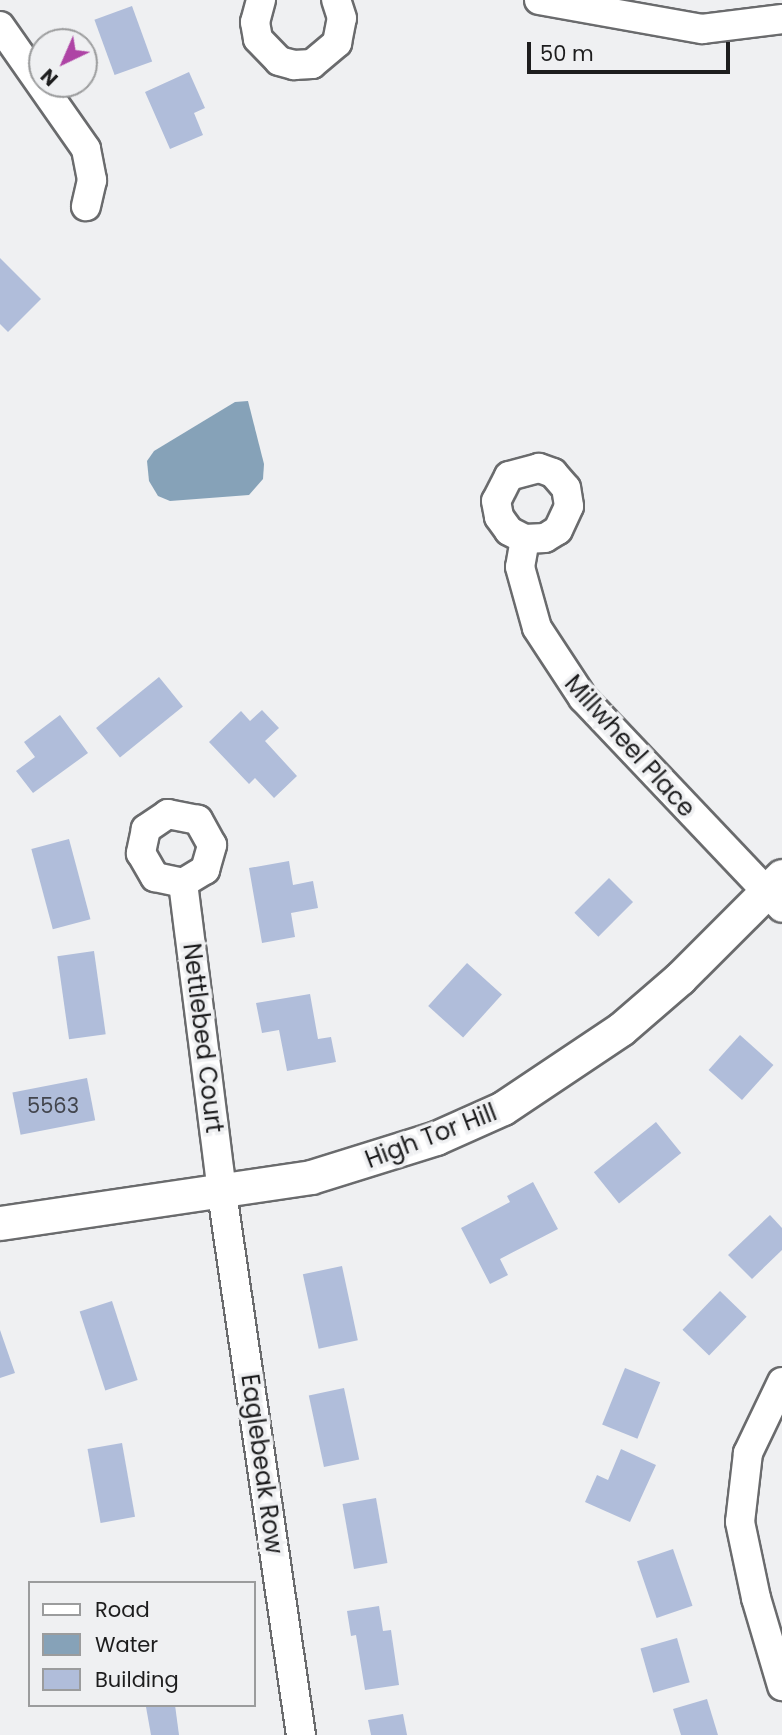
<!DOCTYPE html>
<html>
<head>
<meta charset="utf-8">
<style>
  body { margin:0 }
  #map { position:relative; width:782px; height:1735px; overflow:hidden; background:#eff0f2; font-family:Poppins,sans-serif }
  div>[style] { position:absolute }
  .water>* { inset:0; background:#86a2b8 }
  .building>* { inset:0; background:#b0bdda; transform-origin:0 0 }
  .roads { filter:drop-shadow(2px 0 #6a6b6d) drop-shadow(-2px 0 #6a6b6d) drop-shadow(0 2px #6a6b6d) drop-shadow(0 -2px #6a6b6d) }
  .minor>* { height:28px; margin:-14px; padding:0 14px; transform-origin:14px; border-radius:14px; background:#fff }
  .tertiary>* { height:33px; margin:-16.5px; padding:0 16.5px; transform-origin:16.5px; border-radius:16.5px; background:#fff }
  span { translate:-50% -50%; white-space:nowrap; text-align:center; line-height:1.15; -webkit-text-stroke:7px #eff0f2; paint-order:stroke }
  .number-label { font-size:21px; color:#42454d }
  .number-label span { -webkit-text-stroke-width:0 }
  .street-label { font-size:24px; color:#1d1d1e }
  .legend { position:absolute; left:28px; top:1581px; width:228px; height:126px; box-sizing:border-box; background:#eff0f2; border:2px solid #9b9c9d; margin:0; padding:9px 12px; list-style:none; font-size:21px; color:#1d1d1e }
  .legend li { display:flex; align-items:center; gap:14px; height:35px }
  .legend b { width:35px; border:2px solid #9b9c9d }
  .north { position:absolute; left:28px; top:28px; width:70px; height:70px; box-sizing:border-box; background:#eff0f2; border:2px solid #9b9c9d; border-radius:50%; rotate:224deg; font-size:19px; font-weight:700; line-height:28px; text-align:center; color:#1d1d1e }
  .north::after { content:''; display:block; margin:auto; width:24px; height:32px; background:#ae44a5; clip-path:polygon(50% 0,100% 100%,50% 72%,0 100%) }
  .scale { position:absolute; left:527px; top:42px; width:203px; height:32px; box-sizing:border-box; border:4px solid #1d1d1e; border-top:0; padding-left:9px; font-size:21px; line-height:24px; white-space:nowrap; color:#1d1d1e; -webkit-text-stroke:5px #eff0f2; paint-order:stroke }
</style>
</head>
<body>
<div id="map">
  <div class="water">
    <div style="clip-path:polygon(248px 401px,264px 464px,263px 479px,249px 495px,170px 501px,158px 496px,149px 481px,147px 461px,154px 451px,235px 402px)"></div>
  </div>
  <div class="building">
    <div style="left:132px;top:6px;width:59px;height:40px;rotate:70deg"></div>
    <div style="clip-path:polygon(189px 72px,205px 108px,194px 113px,203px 135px,170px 149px,145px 92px)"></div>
    <div style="clip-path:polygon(0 258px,41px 299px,8px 332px,0 324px)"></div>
    <div style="left:159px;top:677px;width:38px;height:81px;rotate:51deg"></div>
    <div style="clip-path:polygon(262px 710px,279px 728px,265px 741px,297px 776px,274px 798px,255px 778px,249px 784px,209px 742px,241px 711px,250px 721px)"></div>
    <div style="clip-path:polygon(60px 715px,88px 753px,33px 793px,16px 771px,35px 757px,24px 742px)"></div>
    <div style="left:69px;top:839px;width:83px;height:39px;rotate:75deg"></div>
    <div style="clip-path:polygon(289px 861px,293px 885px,313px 881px,318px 908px,291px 913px,295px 937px,262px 943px,249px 868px)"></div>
    <div style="left:609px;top:878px;width:34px;height:49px;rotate:45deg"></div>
    <div style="left:94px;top:951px;width:84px;height:37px;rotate:82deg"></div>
    <div style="left:467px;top:963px;width:47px;height:58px;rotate:42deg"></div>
    <div style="clip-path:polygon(310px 994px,318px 1039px,331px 1037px,336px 1062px,287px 1071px,279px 1030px,262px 1033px,256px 1003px)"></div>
    <div style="left:740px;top:1035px;width:45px;height:47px;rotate:42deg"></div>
    <div style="left:87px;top:1078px;width:43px;height:76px;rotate:79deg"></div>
    <div style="left:656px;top:1122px;width:40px;height:80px;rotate:51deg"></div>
    <div style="clip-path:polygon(533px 1182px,558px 1229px,500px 1259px,508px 1275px,490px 1284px,461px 1228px,510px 1202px,507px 1196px)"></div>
    <div style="clip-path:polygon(770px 1215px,782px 1228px,782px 1250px,752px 1279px,728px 1255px)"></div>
    <div style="left:342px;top:1266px;width:76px;height:40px;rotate:78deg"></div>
    <div style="left:720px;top:1291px;width:37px;height:54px;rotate:44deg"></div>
    <div style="left:112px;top:1301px;width:83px;height:34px;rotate:72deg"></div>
    <div style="clip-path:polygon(0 1330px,15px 1373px,0 1378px)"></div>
    <div style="left:625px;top:1368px;width:38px;height:61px;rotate:22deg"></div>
    <div style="left:344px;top:1388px;width:73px;height:36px;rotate:78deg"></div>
    <div style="left:122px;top:1443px;width:75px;height:35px;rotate:80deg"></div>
    <div style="clip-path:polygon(621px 1449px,656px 1465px,630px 1522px,585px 1502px,597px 1475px,608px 1480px)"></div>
    <div style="left:376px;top:1498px;width:66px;height:34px;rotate:80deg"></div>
    <div style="left:673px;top:1549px;width:60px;height:38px;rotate:71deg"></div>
    <div style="clip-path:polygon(379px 1606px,383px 1631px,391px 1630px,399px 1685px,365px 1690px,356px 1635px,351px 1636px,347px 1611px)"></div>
    <div style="left:677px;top:1638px;width:46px;height:38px;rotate:74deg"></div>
    <div style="clip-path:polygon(707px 1699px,718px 1735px,681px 1735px,673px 1709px)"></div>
    <div style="clip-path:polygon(175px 1705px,179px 1735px,151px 1735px,146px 1707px)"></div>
    <div style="clip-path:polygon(403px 1714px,407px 1735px,371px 1735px,368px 1720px)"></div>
  </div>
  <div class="roads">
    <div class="minor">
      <div style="left:261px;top:0;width:23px;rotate:105deg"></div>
      <div style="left:255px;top:22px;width:17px;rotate:80deg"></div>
      <div style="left:258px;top:39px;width:30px;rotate:46deg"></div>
      <div style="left:279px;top:61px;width:16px;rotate:15deg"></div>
      <div style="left:294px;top:65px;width:18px;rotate:-3deg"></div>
      <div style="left:312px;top:64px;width:33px;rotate:-40deg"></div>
      <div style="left:337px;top:43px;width:25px;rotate:-79deg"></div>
      <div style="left:342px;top:18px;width:19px;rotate:-108deg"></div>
      <div style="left:539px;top:0;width:166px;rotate:10.1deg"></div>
      <div style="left:702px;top:29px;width:81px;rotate:-7.1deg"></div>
      <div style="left:0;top:26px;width:150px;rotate:55deg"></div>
      <div style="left:86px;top:149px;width:32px;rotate:79deg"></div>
      <div style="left:92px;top:180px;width:27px;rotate:103deg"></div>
      <div style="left:525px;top:539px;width:20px;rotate:-3deg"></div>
      <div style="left:545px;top:538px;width:15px;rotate:-32deg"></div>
      <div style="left:558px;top:530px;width:26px;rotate:-65deg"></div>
      <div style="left:569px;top:506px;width:18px;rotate:-99deg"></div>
      <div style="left:566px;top:488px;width:20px;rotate:-131deg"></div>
      <div style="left:553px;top:473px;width:15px;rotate:-160deg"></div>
      <div style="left:539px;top:468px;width:31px;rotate:165deg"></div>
      <div style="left:509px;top:476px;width:28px;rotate:117deg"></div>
      <div style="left:496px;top:501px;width:16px;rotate:79deg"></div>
      <div style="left:499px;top:517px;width:17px;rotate:54deg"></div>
      <div style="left:509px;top:531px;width:18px;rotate:27deg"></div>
      <div style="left:525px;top:539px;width:28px;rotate:100deg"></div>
      <div style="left:520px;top:567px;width:63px;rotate:74.4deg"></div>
      <div style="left:537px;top:628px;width:84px;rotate:56.7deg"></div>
      <div style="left:583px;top:698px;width:289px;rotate:46.5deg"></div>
      <div style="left:183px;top:883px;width:26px;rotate:-31deg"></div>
      <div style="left:205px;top:870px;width:26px;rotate:-74deg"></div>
      <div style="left:212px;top:845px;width:29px;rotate:-119deg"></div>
      <div style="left:198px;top:820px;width:31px;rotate:-169deg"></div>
      <div style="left:168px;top:814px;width:27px;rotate:146deg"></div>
      <div style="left:146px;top:829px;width:25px;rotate:102deg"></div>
      <div style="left:141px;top:853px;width:28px;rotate:60deg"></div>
      <div style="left:155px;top:877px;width:29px;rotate:12deg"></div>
      <div style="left:183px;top:883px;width:312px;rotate:82.8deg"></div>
      <div style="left:222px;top:1193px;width:548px;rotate:81.71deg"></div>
      <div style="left:782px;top:1382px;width:79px;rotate:115.6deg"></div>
      <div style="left:748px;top:1453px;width:69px;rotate:96.6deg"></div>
      <div style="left:740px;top:1522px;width:78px;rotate:78.1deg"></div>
      <div style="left:756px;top:1598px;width:92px;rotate:73.5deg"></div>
    </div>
    <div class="tertiary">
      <div style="left:0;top:1223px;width:314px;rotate:-8.4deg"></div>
      <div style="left:311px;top:1177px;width:131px;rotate:-17.3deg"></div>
      <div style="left:436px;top:1138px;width:73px;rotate:-24.1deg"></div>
      <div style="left:503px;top:1108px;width:142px;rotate:-33.8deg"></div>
      <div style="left:621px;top:1029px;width:78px;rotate:-40.8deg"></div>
      <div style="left:680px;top:978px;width:144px;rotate:-45deg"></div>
    </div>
  </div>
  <div class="number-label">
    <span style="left:53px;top:1106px">5563</span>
  </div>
  <div class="street-label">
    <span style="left:630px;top:746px;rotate:48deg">Millwheel Place</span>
    <span style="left:203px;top:1038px;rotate:83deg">Nettlebed Court</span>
    <span style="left:431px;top:1136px;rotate:-21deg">High Tor Hill</span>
    <span style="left:262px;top:1464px;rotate:82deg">Eaglebeak Row</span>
  </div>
  <ul class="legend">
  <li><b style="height:9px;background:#fff"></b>Road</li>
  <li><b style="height:19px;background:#86a2b8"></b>Water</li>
  <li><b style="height:19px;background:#b0bdda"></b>Building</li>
  </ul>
  <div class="north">N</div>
  <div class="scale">50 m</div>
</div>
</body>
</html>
